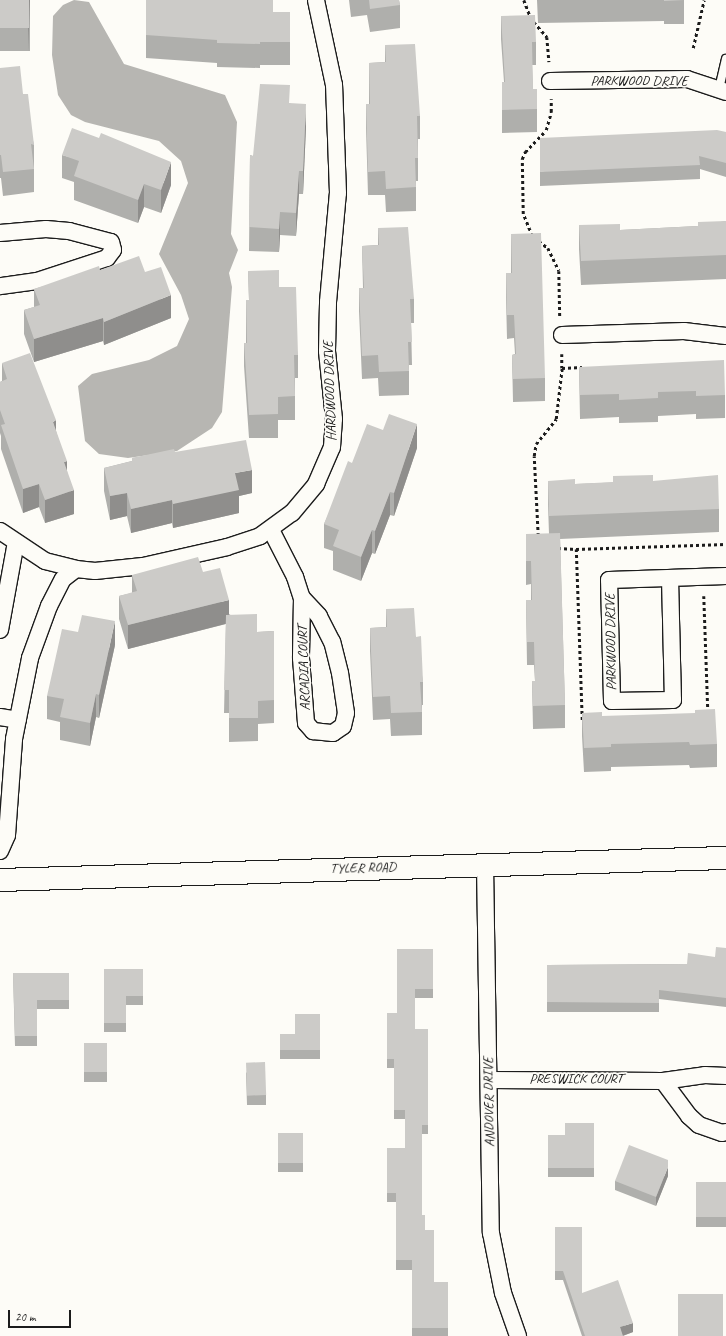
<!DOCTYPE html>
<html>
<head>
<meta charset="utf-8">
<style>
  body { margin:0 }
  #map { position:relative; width:726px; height:1336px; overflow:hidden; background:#fdfcf7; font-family:Caveat,sans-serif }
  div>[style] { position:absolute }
  .water>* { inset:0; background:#b7b6b2 }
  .path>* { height:2.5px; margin-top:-1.25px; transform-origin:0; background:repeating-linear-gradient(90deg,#1c1c1c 0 3px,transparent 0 6px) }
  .roads { filter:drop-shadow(1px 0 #1c1c1c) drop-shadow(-1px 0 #1c1c1c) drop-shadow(0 1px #1c1c1c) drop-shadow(0 -1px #1c1c1c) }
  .lane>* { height:8px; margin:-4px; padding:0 4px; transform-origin:4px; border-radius:4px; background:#fdfcf7 }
  .street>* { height:16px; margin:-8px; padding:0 8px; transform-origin:8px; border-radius:8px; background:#fdfcf7 }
  .secondary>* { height:22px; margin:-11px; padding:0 11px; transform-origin:11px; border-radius:11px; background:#fdfcf7 }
  .wall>* { inset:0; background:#afafac; transform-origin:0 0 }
  .shaded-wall>* { inset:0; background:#8f8e8c }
  .building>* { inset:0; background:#cccbc8; transform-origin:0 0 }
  span { translate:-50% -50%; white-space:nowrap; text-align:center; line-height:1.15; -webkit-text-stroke:3.5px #fdfcf7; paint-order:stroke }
  .street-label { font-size:14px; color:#1c1c1c }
  .scale { position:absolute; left:8px; top:1310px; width:63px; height:18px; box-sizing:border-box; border:2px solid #1c1c1c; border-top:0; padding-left:5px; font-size:12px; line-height:14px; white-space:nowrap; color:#1c1c1c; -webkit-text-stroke:3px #fdfcf7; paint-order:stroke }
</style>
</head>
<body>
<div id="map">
  <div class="water">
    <div style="clip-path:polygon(74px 0,89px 2px,124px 64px,225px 95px,237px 122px,231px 234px,238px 250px,229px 273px,232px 287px,222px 412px,212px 428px,177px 451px,128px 458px,99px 454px,85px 441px,78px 386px,92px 374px,149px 360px,177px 346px,189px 319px,181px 295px,159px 254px,188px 183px,181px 161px,159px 141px,85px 122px,71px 115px,58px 95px,52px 55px,53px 16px,63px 5px)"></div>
  </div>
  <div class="path">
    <div style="left:524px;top:0;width:17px;rotate:69deg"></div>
    <div style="left:534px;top:22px;width:20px;rotate:49deg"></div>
    <div style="left:547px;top:37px;width:25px;rotate:85deg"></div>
    <div style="left:693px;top:48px;width:49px;rotate:-77.1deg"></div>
    <div style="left:532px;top:236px;width:24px;rotate:-112deg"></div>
    <div style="left:523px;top:214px;width:55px;rotate:-91deg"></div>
    <div style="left:522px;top:159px;width:8px;rotate:-67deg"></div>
    <div style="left:525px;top:152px;width:30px;rotate:-46deg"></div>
    <div style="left:546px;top:130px;width:19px;rotate:-74deg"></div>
    <div style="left:551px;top:112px;width:13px;rotate:-90deg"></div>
    <div style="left:539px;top:241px;width:11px;rotate:38deg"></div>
    <div style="left:548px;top:248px;width:25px;rotate:64deg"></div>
    <div style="left:559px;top:271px;width:46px;rotate:88.8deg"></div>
    <div style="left:562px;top:354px;width:14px;rotate:90deg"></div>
    <div style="left:562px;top:368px;width:20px;rotate:-3deg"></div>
    <div style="left:538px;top:536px;width:80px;rotate:-92.9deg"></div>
    <div style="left:534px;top:456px;width:12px;rotate:-81deg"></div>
    <div style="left:536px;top:444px;width:32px;rotate:-51deg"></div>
    <div style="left:556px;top:419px;width:51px;rotate:-83.3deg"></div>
    <div style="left:558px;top:548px;width:18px;rotate:3deg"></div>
    <div style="left:704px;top:596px;width:116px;rotate:88deg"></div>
    <div style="left:585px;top:720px;width:3px;rotate:180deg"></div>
    <div style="left:582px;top:720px;width:171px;rotate:-92deg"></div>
    <div style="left:576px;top:549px;width:150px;rotate:-1.9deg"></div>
  </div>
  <div class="roads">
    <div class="lane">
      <div style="left:719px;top:89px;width:31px;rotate:-77deg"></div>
    </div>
    <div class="street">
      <div style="left:550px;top:81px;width:137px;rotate:-0.8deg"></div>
      <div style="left:687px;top:79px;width:41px;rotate:18.4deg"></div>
      <div style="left:0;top:233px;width:46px;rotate:-5deg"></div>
      <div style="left:46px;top:229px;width:23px;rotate:5deg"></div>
      <div style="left:69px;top:231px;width:43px;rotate:14.7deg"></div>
      <div style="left:111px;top:242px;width:8px;rotate:76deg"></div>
      <div style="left:113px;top:250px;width:10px;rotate:127deg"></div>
      <div style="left:107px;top:258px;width:74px;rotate:161.8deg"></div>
      <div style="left:37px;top:281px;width:37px;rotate:172deg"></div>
      <div style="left:562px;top:335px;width:122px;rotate:-1.9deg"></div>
      <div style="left:684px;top:331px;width:42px;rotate:6.8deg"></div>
      <div style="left:271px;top:530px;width:53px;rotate:62.9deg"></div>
      <div style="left:295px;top:577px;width:22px;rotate:72deg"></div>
      <div style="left:302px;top:598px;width:60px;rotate:91deg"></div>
      <div style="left:301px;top:658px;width:65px;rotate:85.6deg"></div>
      <div style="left:306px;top:723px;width:11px;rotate:49deg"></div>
      <div style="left:313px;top:731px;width:20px;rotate:6deg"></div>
      <div style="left:333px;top:733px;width:12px;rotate:-35deg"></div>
      <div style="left:343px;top:726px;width:13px;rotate:-77deg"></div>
      <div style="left:346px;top:713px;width:40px;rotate:-98.5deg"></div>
      <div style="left:340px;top:673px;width:32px;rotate:-104deg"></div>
      <div style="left:332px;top:642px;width:29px;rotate:-117deg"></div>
      <div style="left:319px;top:616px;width:25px;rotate:-133deg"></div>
      <div style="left:0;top:531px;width:54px;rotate:33.7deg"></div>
      <div style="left:45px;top:561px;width:32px;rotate:14deg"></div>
      <div style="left:76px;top:569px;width:19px;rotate:6deg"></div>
      <div style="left:95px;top:571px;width:48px;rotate:-5.9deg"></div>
      <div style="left:143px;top:566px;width:86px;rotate:-12.7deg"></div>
      <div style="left:227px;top:547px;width:35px;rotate:-18deg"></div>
      <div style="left:260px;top:536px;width:39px;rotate:-36deg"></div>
      <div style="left:292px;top:513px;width:38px;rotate:-50deg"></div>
      <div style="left:316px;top:484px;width:40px;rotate:-66.6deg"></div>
      <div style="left:332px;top:447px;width:28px;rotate:-86deg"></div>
      <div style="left:334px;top:419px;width:68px;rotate:-95.9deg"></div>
      <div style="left:327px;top:351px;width:49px;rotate:-88.8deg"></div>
      <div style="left:328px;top:302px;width:109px;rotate:-84.8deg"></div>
      <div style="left:338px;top:193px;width:108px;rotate:-92.1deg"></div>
      <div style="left:334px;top:85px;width:87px;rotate:-102deg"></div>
      <div style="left:670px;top:578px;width:122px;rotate:88.6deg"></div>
      <div style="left:673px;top:700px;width:61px;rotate:179.1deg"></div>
      <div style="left:612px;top:701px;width:121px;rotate:-91.4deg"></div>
      <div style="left:609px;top:580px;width:117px;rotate:-2deg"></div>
      <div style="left:0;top:630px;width:89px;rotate:-79.7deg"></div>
      <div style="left:0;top:717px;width:18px;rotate:9deg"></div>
      <div style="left:0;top:851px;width:17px;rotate:-66deg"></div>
      <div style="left:7px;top:835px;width:96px;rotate:-85.8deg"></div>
      <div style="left:14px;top:739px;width:83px;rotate:-78.8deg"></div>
      <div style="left:30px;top:658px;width:55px;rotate:-69.9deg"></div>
      <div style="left:49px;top:606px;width:30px;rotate:-63deg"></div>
      <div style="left:63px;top:579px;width:16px;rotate:-38deg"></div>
      <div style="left:485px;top:864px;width:369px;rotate:89.1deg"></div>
      <div style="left:491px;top:1233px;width:61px;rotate:78.7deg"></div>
      <div style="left:503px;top:1293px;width:46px;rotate:70.8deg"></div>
      <div style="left:489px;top:1080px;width:174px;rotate:0.3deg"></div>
      <div style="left:663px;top:1081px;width:42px;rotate:-8.1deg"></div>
      <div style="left:705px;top:1075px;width:21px;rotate:3deg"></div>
      <div style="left:663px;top:1081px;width:44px;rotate:53.4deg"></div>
      <div style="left:689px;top:1116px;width:13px;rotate:42deg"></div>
      <div style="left:699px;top:1125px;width:24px;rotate:19deg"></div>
      <div style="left:722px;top:1133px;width:4px;rotate:-14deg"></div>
    </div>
    <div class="secondary">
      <div style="left:0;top:880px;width:726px;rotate:-1.74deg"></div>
    </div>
  </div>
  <div class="wall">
    <div style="left:0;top:0;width:30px;height:51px"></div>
    <div style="clip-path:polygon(349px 0,399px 0,400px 5px,400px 28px,370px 32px,367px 15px,351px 17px)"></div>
    <div style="clip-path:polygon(537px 0,684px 0,684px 24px,664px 24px,664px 21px,538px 23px)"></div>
    <div style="clip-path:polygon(274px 12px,290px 36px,290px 65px,260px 65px,260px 68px,217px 67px,217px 63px,146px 58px,146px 35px)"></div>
    <div style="clip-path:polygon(501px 16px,536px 42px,536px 65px,532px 65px,533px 89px,537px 109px,537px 132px,502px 133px,502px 82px,504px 82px,501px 39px)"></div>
    <div style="clip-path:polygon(385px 45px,420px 116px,420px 139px,418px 139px,418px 181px,416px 181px,416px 211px,386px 212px,385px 195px,368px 195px,366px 128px,366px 104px,369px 104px,369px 63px,385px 62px)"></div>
    <div style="clip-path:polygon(0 68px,23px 94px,34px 145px,34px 192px,3px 196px,1px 178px,0 178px)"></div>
    <div style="clip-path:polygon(290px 103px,306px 127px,303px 194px,299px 194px,296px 236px,280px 235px,279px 252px,249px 251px,250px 155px,253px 156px)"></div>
    <div style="clip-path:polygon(726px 132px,726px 177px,700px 169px,700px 179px,540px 186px,540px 172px)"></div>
    <div style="clip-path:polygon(62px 155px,171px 185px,161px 213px,144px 207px,138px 223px,74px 200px,74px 182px,62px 178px)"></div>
    <div style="clip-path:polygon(726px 221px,726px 279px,581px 285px,579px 249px,579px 225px,620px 230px,698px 226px)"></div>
    <div style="clip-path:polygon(378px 228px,414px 299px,414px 323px,411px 323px,412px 365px,409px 365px,409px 395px,379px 396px,378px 378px,362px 379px,359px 311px,359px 288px,363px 288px,362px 246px,378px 245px)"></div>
    <div style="clip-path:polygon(511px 234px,545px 378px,545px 401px,513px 402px,512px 355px,515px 354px,514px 338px,507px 339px,506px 297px,506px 273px,511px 273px)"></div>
    <div style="clip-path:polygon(100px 270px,145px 272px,171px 318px,104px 345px,103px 341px,34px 362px,24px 334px,24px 310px,34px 307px,34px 289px)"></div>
    <div style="clip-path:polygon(248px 271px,279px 287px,298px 355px,298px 378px,295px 378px,295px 420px,278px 420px,278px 438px,249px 438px,244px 366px,244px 343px,246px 343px,246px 300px,249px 300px)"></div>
    <div style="clip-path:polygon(2px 363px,56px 431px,67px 471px,74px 514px,45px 523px,39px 507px,23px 513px,1px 449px,1px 436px,0 433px,0 382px,2px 381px)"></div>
    <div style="clip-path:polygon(579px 367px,725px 395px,725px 418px,696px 419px,696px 414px,658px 416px,658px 422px,619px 423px,619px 417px,580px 419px)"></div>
    <div style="clip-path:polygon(417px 448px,394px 516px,390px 515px,375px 554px,372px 553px,361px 581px,333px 570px,333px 551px,324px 548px,324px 524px,352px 463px)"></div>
    <div style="clip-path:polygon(175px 452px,252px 493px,239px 496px,239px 513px,173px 528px,172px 523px,131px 533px,127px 516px,110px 520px,104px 491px,104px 468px,132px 461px,132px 458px)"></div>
    <div style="clip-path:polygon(548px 481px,575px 484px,653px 481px,719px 509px,719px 532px,560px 539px,565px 705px,565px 728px,533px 729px,532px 681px,535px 681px,534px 665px,527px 665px,526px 600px,531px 600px,531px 584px,526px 585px,526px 534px,549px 534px,548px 504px)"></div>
    <div style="clip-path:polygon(203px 572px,229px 614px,257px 632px,274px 631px,274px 723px,258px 724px,258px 741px,229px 742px,229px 713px,224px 713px,226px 624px,128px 649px,119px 619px,119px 596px,132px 593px,132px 575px)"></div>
    <div style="clip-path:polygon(386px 609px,416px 637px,423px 682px,423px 705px,422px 705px,422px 735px,391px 736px,390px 719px,373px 720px,370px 651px,370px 628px,386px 627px)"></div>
    <div style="clip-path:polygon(115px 645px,99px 718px,96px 717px,90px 746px,60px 740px,60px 722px,47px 719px,47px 696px)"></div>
    <div style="clip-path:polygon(582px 713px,602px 716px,717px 744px,717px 767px,690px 768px,689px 765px,611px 767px,611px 771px,584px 772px,582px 736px)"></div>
    <div style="clip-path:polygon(726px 948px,726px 1007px,659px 999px,659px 1012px,547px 1012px,547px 965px,687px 964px,715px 957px)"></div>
    <div style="clip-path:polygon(433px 949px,433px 998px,415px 998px,415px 1029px,428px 1029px,428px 1134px,422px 1134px,422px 1215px,434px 1282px,448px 1282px,448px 1336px,412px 1336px,412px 1270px,396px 1270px,396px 1202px,387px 1202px,387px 1148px,405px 1148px,405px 1119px,394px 1119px,394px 1068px,387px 1068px,387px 1013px,397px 1013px)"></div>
    <div style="clip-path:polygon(104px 969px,143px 969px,143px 1005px,126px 1005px,126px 1032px,104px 1032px)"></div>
    <div style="clip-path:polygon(13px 973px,69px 973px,69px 1009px,37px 1009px,37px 1046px,15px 1046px)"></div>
    <div style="clip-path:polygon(320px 1014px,320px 1059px,280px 1059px,280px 1034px,295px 1034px)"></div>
    <div style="left:84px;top:1043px;width:23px;height:39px"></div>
    <div style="clip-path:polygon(246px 1072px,266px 1095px,266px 1105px,247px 1105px)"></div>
    <div style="clip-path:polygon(594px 1123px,594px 1177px,548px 1177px,548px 1135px,565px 1135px)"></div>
    <div style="left:278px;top:1133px;width:25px;height:39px"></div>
    <div style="clip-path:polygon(668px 1176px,656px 1206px,615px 1190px,615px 1181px)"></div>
    <div style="left:696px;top:1182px;width:30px;height:45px"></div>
    <div style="clip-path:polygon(555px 1227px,582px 1293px,633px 1332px,623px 1336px,582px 1336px,563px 1280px,555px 1280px)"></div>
  </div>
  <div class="shaded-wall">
    <div style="clip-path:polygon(29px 0,30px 0,28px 51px,28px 28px)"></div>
    <div style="clip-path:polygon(306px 104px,306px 127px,303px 194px,303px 171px)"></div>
    <div style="clip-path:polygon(171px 162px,171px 185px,161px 213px,161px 190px)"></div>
    <div style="clip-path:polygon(299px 171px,299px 194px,296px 236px,296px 213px)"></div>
    <div style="clip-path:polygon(144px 184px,144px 207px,138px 223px,138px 200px)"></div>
    <div style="clip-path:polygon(280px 212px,280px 235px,279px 252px,279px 229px)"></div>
    <div style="clip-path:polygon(171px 295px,171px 318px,104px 345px,104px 322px)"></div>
    <div style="clip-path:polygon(103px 318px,103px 341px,34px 362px,34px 339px)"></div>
    <div style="clip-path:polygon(56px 420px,56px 444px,53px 422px)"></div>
    <div style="clip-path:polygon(417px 424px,417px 448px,394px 516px,394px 493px)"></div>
    <div style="clip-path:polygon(67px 461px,67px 485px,64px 462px)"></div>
    <div style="clip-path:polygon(252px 470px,252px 493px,239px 496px,239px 513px,173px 528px,173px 504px,235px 473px)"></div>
    <div style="clip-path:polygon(39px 484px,39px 507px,23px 513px,23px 489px)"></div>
    <div style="clip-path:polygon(74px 490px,74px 514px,45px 523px,45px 500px)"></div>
    <div style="clip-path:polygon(390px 492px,390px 515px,375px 554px,375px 531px)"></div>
    <div style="clip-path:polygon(127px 493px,127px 516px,110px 520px,110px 496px)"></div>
    <div style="clip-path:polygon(172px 500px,172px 523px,131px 533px,131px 509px)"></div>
    <div style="clip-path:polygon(372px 530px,372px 553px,361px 581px,361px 557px)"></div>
    <div style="clip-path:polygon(229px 600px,229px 623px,128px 649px,128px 625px)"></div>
    <div style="clip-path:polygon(115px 621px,115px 645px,99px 718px,99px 695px)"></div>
    <div style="clip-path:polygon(96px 694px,96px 717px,90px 746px,90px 723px)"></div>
    <div style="clip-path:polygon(668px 1167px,668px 1176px,656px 1206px,656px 1197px)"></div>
    <div style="clip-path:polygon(633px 1323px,633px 1332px,622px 1336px,620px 1327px)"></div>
  </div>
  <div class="building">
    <div style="left:0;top:0;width:29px;height:28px"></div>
    <div style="clip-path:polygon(146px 0,273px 0,273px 12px,290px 12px,290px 42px,260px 42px,260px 44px,217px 43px,217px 40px,146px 35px)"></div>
    <div style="clip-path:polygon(369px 0,399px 0,400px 5px,370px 9px)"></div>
    <div style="clip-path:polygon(664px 0,684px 0,664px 1px)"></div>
    <div style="clip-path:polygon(535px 15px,536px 42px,532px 42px,533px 89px,537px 89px,537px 109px,502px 110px,502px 82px,505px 82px,501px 16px)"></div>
    <div style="clip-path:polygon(415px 44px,420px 116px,417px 116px,418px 158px,415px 158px,416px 187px,386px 189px,385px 171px,368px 172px,366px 104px,370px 104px,369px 63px,386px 62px,385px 45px)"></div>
    <div style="clip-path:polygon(20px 66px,23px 94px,28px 94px,34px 145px,31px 144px,34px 169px,3px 172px,1px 155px,0 155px,0 68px)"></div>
    <div style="clip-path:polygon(260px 84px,290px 85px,289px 103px,306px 104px,303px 171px,299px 171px,296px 213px,280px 212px,279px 229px,249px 227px,250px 155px,253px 156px)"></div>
    <div style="clip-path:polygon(72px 128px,99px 138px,101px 133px,171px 162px,161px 190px,144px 184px,138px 200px,74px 176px,79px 161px,62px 155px)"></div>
    <div style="clip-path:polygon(717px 130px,726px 132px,726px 163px,699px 156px,700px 165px,540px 172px,540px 138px)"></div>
    <div style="clip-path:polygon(726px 221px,726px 255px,581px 261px,579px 225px,620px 224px,620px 230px,698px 226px,698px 222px)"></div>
    <div style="clip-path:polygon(408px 227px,414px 299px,410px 299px,412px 342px,408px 342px,409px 371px,379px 372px,378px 355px,362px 356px,359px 288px,364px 288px,362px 246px,379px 245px,378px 228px)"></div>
    <div style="clip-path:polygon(541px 233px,545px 378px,513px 379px,512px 355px,516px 354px,514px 315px,507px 315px,506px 273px,512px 273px,511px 234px)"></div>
    <div style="clip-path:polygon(139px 256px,145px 272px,161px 267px,171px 295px,104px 322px,103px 318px,34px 339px,24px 310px,40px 305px,34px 289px,99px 266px,100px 270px)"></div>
    <div style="clip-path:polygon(279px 270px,279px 287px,296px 287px,298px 355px,294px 355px,295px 396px,278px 397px,278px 414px,249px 415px,244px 343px,247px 343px,246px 300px,249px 300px,248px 271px)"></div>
    <div style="clip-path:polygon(30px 353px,56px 420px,53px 422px,67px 461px,64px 462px,74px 490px,45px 500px,39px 484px,23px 489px,1px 425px,5px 424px,0 410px,0 382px,7px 379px,2px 363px)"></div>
    <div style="clip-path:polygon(724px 360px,725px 395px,696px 396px,696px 391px,658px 392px,658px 398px,619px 400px,619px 394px,580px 395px,579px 367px)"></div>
    <div style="clip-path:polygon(389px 414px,417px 424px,394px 493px,390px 492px,375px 531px,372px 530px,361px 557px,333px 546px,339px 530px,324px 524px,348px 461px,352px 463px,367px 424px,383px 430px)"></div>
    <div style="clip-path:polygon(246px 440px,252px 470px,235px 473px,239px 490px,173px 504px,172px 500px,131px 509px,127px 493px,110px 496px,104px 468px,132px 461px,132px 458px,174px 449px,175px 452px)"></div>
    <div style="clip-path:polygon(653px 475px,653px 481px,718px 475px,719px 509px,549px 516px,548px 481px,575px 479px,575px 484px,613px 482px,613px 476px)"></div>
    <div style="clip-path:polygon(560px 533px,565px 705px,533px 706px,532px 681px,535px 681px,534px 642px,527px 642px,526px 600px,532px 600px,531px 561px,526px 561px,526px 534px)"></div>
    <div style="clip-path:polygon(198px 557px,203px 572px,220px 568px,229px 600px,128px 625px,119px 596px,137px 591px,132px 575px)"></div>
    <div style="clip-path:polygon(414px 608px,416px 637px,421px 636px,423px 682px,420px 682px,422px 712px,391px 713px,390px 696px,373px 697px,370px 628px,387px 627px,386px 609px)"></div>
    <div style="clip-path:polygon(257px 614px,257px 632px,274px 631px,274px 700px,258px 701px,258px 718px,229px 718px,229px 690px,224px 690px,226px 615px)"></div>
    <div style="clip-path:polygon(82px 615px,115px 621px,99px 695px,96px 694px,90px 723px,60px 717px,64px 699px,47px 696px,62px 629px,78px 632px)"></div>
    <div style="clip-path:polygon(715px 709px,717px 744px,690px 745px,689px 742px,611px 744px,611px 747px,584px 748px,582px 713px,602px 712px,602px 716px,695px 713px,695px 710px)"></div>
    <div style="clip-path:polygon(716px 947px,726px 948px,726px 998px,659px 990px,659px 1003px,547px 1002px,547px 965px,687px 964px,688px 953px,715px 957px)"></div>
    <div style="clip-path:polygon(397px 949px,433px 949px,433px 989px,415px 989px,415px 1029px,428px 1029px,428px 1125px,422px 1125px,422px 1215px,425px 1215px,425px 1230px,434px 1230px,434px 1282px,448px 1282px,448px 1328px,412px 1328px,412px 1260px,396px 1260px,396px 1193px,387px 1193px,387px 1148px,405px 1148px,405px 1110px,394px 1110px,394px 1059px,387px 1059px,387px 1013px,397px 1013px)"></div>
    <div style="clip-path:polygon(104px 969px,143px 969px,143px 996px,126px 996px,126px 1023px,104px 1023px)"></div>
    <div style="clip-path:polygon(13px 973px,69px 973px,69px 1000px,37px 1000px,37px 1036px,15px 1036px)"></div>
    <div style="clip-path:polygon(295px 1014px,320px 1014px,320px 1050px,280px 1050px,280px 1034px,295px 1034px)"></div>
    <div style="left:84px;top:1043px;width:23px;height:29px"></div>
    <div style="left:265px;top:1062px;width:33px;height:19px;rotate:88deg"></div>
    <div style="clip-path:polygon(565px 1123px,594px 1123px,594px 1168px,548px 1168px,548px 1135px,565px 1135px)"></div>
    <div style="left:278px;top:1133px;width:25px;height:30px"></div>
    <div style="clip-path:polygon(629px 1145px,668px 1160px,668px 1167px,656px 1197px,615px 1181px)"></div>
    <div style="left:696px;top:1182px;width:30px;height:35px"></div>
    <div style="clip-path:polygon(555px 1227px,582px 1227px,582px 1293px,618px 1280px,633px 1323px,620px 1327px,623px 1336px,585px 1336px,563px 1271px,555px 1271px)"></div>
    <div style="left:723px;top:1294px;width:42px;height:45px;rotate:90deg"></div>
  </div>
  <div class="street-label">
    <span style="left:639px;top:81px">PARKWOOD DRIVE</span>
    <span style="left:330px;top:391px;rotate:-92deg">HARDWOOD DRIVE</span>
    <span style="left:611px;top:642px;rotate:-91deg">PARKWOOD DRIVE</span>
    <span style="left:304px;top:668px;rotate:-92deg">ARCADIA COURT</span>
    <span style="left:363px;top:868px;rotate:-2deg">TYLER ROAD</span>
    <span style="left:576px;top:1079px">PRESWICK COURT</span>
    <span style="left:489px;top:1102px;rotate:-91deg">ANDOVER DRIVE</span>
  </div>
  <div class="scale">20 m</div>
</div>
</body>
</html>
